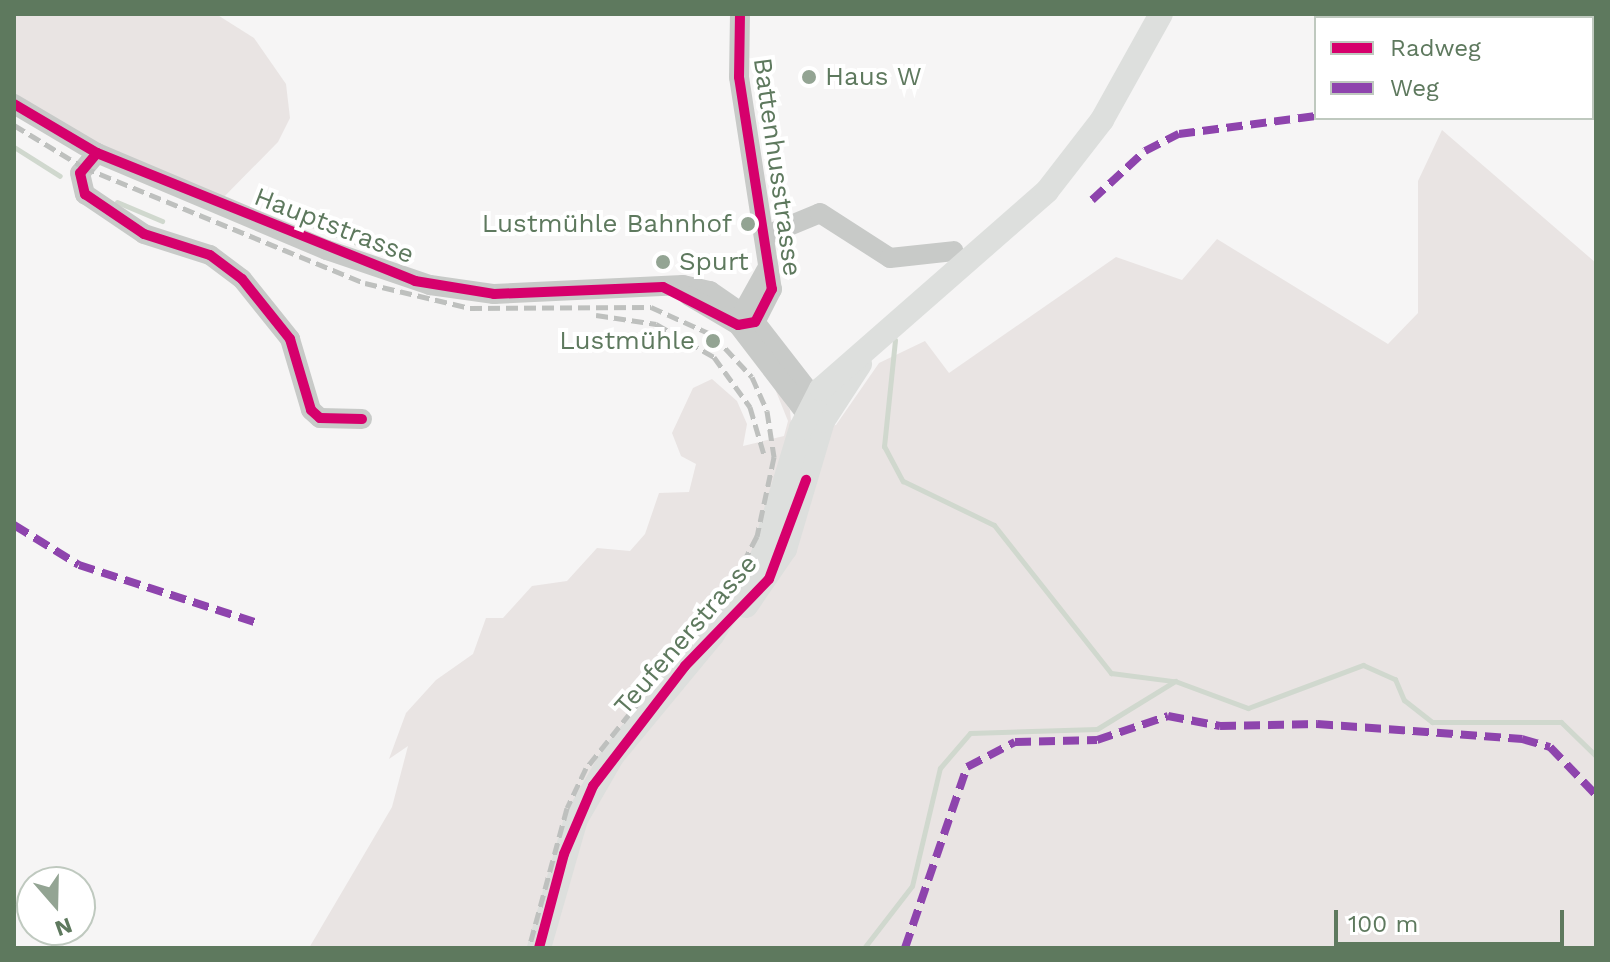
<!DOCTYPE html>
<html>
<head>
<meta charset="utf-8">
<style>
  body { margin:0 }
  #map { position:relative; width:1610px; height:962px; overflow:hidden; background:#f6f5f5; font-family:"Work Sans",sans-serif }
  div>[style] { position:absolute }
  .green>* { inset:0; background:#e9e4e3 }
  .stream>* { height:5px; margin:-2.5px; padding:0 2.5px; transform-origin:2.5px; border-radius:2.5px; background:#d0d8ce }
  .minor>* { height:20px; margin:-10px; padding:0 10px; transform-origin:10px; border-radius:10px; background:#c8cac8 }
  .major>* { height:24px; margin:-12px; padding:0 12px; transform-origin:12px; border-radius:12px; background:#dddfdd }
  .rail>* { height:5px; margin-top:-2.5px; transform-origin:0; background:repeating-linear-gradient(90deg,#bec0be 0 12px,transparent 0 18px) }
  .quiet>* { height:8px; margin-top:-4px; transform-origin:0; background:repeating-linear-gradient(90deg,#8e44ad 0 16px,transparent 0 24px) }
  .cycleway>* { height:10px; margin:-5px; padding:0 5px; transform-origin:5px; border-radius:5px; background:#d6006c }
  .dots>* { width:22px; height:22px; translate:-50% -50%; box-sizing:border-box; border:4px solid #fff; border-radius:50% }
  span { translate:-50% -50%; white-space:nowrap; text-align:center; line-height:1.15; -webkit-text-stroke:8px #fff; paint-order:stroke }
  .poi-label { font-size:26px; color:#5e795e }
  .left { translate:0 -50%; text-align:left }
  .right { translate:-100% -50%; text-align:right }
  .street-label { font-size:26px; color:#5e795e }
  .frame { position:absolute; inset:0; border:16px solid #5e795e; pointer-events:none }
  .legend { position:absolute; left:1314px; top:16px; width:280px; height:104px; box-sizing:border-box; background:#fff; border:2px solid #bfc9bf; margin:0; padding:10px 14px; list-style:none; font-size:24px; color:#5e795e }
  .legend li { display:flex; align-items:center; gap:16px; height:40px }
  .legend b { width:40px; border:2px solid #bfc9bf }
  .north { position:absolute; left:16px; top:866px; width:80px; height:80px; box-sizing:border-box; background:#fff; border:2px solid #bfc9bf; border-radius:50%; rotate:160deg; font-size:22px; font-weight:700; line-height:32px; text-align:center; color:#5e795e }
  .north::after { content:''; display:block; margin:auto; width:28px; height:36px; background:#93a493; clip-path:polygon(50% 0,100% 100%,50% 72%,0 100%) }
  .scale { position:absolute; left:1334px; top:910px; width:230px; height:36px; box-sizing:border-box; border:4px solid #5e795e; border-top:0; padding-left:10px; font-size:24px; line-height:28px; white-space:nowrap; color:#5e795e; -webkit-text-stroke:6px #fff; paint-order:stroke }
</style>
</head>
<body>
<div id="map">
  <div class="green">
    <div style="clip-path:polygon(14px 14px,216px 14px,254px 38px,286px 84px,290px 118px,278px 142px,217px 204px,14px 104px)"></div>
    <div style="clip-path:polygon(1442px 130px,1596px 263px,1596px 948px,309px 948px,392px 807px,408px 746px,389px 759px,406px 713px,436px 680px,473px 654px,486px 618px,503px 618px,532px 586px,567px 581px,597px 548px,630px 551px,645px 534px,659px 493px,689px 492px,696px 464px,681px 456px,672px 433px,693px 388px,712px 379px,737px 401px,747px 424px,743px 446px,784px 436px,788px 421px,771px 379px,790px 410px,792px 434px,836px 425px,879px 363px,925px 341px,949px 373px,1116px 257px,1182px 280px,1217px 239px,1388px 344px,1418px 313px,1418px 181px)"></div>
  </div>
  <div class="stream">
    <div style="left:14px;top:147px;width:54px;rotate:32.2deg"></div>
    <div style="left:117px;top:202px;width:49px;rotate:22.9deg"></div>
    <div style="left:275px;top:210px;width:105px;rotate:21.9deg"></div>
    <div style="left:895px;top:340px;width:107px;rotate:95.9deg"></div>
    <div style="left:884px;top:446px;width:40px;rotate:62deg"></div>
    <div style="left:903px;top:481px;width:101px;rotate:25.8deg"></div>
    <div style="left:994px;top:525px;width:189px;rotate:51.7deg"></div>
    <div style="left:1111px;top:673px;width:63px;rotate:7.4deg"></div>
    <div style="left:864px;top:948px;width:78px;rotate:-52.3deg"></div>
    <div style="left:912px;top:886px;width:121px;rotate:-76.7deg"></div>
    <div style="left:940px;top:768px;width:46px;rotate:-49.4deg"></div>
    <div style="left:970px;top:733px;width:127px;rotate:-1.8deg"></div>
    <div style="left:1097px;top:729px;width:92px;rotate:-31.6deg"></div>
    <div style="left:1175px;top:681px;width:78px;rotate:20.3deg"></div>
    <div style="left:1248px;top:708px;width:123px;rotate:-20.5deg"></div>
    <div style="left:1363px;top:665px;width:35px;rotate:24deg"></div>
    <div style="left:1395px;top:679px;width:23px;rotate:67deg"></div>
    <div style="left:1404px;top:700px;width:36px;rotate:38deg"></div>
    <div style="left:1432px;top:722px;width:129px"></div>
    <div style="left:1561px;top:722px;width:49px;rotate:44.2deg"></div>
  </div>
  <div class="minor">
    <div style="left:740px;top:14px;width:63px;rotate:90.9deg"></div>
    <div style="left:739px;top:77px;width:215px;rotate:81.2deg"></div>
    <div style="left:772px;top:289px;width:37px;rotate:117deg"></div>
    <div style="left:14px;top:104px;width:96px;rotate:30.6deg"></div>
    <div style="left:97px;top:153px;width:250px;rotate:22.9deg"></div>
    <div style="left:327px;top:250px;width:109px;rotate:18.8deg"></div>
    <div style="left:430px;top:285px;width:65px;rotate:8deg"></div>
    <div style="left:494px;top:294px;width:189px;rotate:-2.7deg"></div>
    <div style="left:683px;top:285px;width:28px;rotate:13deg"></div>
    <div style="left:710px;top:291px;width:55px;rotate:34.6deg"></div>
    <div style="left:755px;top:322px;width:98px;rotate:52.1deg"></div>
    <div style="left:97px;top:153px;width:26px;rotate:130deg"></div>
    <div style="left:80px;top:173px;width:22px;rotate:77deg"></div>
    <div style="left:85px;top:194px;width:71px;rotate:34.1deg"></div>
    <div style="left:144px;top:234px;width:69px;rotate:17.7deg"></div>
    <div style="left:210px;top:255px;width:40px;rotate:37deg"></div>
    <div style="left:242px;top:279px;width:77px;rotate:51.3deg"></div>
    <div style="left:290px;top:339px;width:74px;rotate:73.5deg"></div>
    <div style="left:311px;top:410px;width:12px;rotate:42deg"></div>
    <div style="left:320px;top:418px;width:42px;rotate:1.4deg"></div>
    <div style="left:767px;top:235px;width:57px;rotate:-22.5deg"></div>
    <div style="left:820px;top:213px;width:83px;rotate:32.7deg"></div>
    <div style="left:890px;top:258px;width:64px;rotate:-6.2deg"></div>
    <div style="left:689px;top:296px;width:57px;rotate:30.6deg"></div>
    <div style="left:738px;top:325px;width:113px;rotate:52.5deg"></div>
    <div style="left:739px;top:319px;width:60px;rotate:-60.9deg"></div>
  </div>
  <div class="major">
    <div style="left:746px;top:606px;width:69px;rotate:-55.6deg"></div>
    <div style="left:785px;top:549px;width:134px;rotate:-73.5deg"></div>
    <div style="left:823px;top:421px;width:68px;rotate:-57deg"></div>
    <div style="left:539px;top:948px;width:134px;rotate:-74deg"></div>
    <div style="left:576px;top:819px;width:74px;rotate:-60deg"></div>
    <div style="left:613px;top:755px;width:157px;rotate:-50.4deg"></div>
    <div style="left:713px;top:634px;width:91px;rotate:-57.5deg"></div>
    <div style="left:762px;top:557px;width:135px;rotate:-73.2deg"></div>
    <div style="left:801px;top:428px;width:44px;rotate:-62.9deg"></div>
    <div style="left:821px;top:389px;width:300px;rotate:-41.2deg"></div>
    <div style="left:1047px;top:191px;width:90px;rotate:-52.2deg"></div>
    <div style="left:1102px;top:120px;width:121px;rotate:-60.9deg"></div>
  </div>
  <div class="rail">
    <div style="left:14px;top:125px;width:81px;rotate:31.3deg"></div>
    <div style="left:83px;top:167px;width:305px;rotate:22.4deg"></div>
    <div style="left:365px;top:283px;width:108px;rotate:13.4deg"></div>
    <div style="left:470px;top:308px;width:181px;rotate:-0.3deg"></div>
    <div style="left:651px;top:307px;width:68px;rotate:24.3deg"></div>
    <div style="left:713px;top:335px;width:57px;rotate:47.1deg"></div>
    <div style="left:752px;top:377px;width:37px;rotate:66deg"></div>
    <div style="left:767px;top:411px;width:47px;rotate:81.3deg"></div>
    <div style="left:774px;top:457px;width:81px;rotate:102.1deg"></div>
    <div style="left:757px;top:536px;width:56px;rotate:117.5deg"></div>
    <div style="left:731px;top:586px;width:233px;rotate:128.5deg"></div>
    <div style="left:586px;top:768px;width:44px;rotate:115.4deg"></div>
    <div style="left:567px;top:808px;width:145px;rotate:105.2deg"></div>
    <div style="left:596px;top:315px;width:61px;rotate:8.5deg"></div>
    <div style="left:656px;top:324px;width:67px;rotate:29.6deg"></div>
    <div style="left:714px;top:357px;width:62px;rotate:54.2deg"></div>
    <div style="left:750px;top:407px;width:53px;rotate:73.6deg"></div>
  </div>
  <div class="quiet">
    <div style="left:1544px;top:18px;width:6px;rotate:-39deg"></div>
    <div style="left:1092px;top:200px;width:72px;rotate:-42.8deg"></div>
    <div style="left:1145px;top:151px;width:38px;rotate:-27deg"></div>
    <div style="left:1179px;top:134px;width:138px;rotate:-7.5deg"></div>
    <div style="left:14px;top:525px;width:76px;rotate:31.6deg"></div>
    <div style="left:79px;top:565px;width:191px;rotate:18deg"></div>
    <div style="left:905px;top:948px;width:191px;rotate:-71.1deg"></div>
    <div style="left:967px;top:767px;width:54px;rotate:-27.5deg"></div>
    <div style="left:1015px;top:742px;width:82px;rotate:-1.4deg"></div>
    <div style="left:1097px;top:740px;width:75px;rotate:-18.7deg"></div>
    <div style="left:1168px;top:716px;width:53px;rotate:10.9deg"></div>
    <div style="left:1220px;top:726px;width:97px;rotate:-1.2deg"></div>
    <div style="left:1317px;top:724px;width:206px;rotate:4.2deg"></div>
    <div style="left:1522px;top:739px;width:29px;rotate:16deg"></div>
    <div style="left:1550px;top:747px;width:66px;rotate:46.2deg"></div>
  </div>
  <div class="cycleway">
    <div style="left:740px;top:14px;width:63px;rotate:90.9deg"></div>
    <div style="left:739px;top:77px;width:215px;rotate:81.2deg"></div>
    <div style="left:772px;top:289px;width:37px;rotate:117deg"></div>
    <div style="left:14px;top:104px;width:96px;rotate:30.6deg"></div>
    <div style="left:97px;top:153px;width:343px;rotate:21.9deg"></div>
    <div style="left:415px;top:281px;width:80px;rotate:9.3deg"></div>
    <div style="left:494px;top:294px;width:169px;rotate:-2.4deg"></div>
    <div style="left:663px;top:287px;width:84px;rotate:26.9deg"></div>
    <div style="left:738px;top:325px;width:17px;rotate:-10deg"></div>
    <div style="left:97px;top:153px;width:26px;rotate:130deg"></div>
    <div style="left:80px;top:173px;width:22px;rotate:77deg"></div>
    <div style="left:85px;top:194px;width:71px;rotate:34.1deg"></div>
    <div style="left:144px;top:234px;width:69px;rotate:17.7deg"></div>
    <div style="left:210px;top:255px;width:40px;rotate:37deg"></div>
    <div style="left:242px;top:279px;width:77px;rotate:51.3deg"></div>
    <div style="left:290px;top:339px;width:74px;rotate:73.5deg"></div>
    <div style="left:311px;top:410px;width:12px;rotate:42deg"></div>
    <div style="left:320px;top:418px;width:42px;rotate:1.4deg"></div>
    <div style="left:539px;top:948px;width:97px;rotate:-75.1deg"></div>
    <div style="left:564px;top:854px;width:74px;rotate:-66.9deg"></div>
    <div style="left:593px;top:786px;width:151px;rotate:-52.5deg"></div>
    <div style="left:685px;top:666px;width:121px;rotate:-46deg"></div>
    <div style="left:769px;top:579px;width:106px;rotate:-69.5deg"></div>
  </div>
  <div class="dots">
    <div style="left:809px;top:77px;background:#93a493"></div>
    <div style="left:748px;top:224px;background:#93a493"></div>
    <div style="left:663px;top:262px;background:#93a493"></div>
    <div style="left:713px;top:341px;background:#93a493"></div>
  </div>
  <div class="poi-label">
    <span class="left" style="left:825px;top:77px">Haus W</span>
    <span class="right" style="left:732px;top:224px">Lustmühle Bahnhof</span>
    <span class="left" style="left:679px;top:262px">Spurt</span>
    <span class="right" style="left:695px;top:341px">Lustmühle</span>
  </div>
  <div class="street-label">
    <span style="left:777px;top:167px;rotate:82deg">Battenhusstrasse</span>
    <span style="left:334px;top:226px;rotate:21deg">Hauptstrasse</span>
    <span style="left:686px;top:635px;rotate:-49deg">Teufenerstrasse</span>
  </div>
  <div class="frame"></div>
  <ul class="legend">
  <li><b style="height:10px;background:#d6006c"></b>Radweg</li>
  <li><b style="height:10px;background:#8e44ad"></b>Weg</li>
  </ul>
  <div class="north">N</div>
  <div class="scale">100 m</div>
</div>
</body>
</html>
